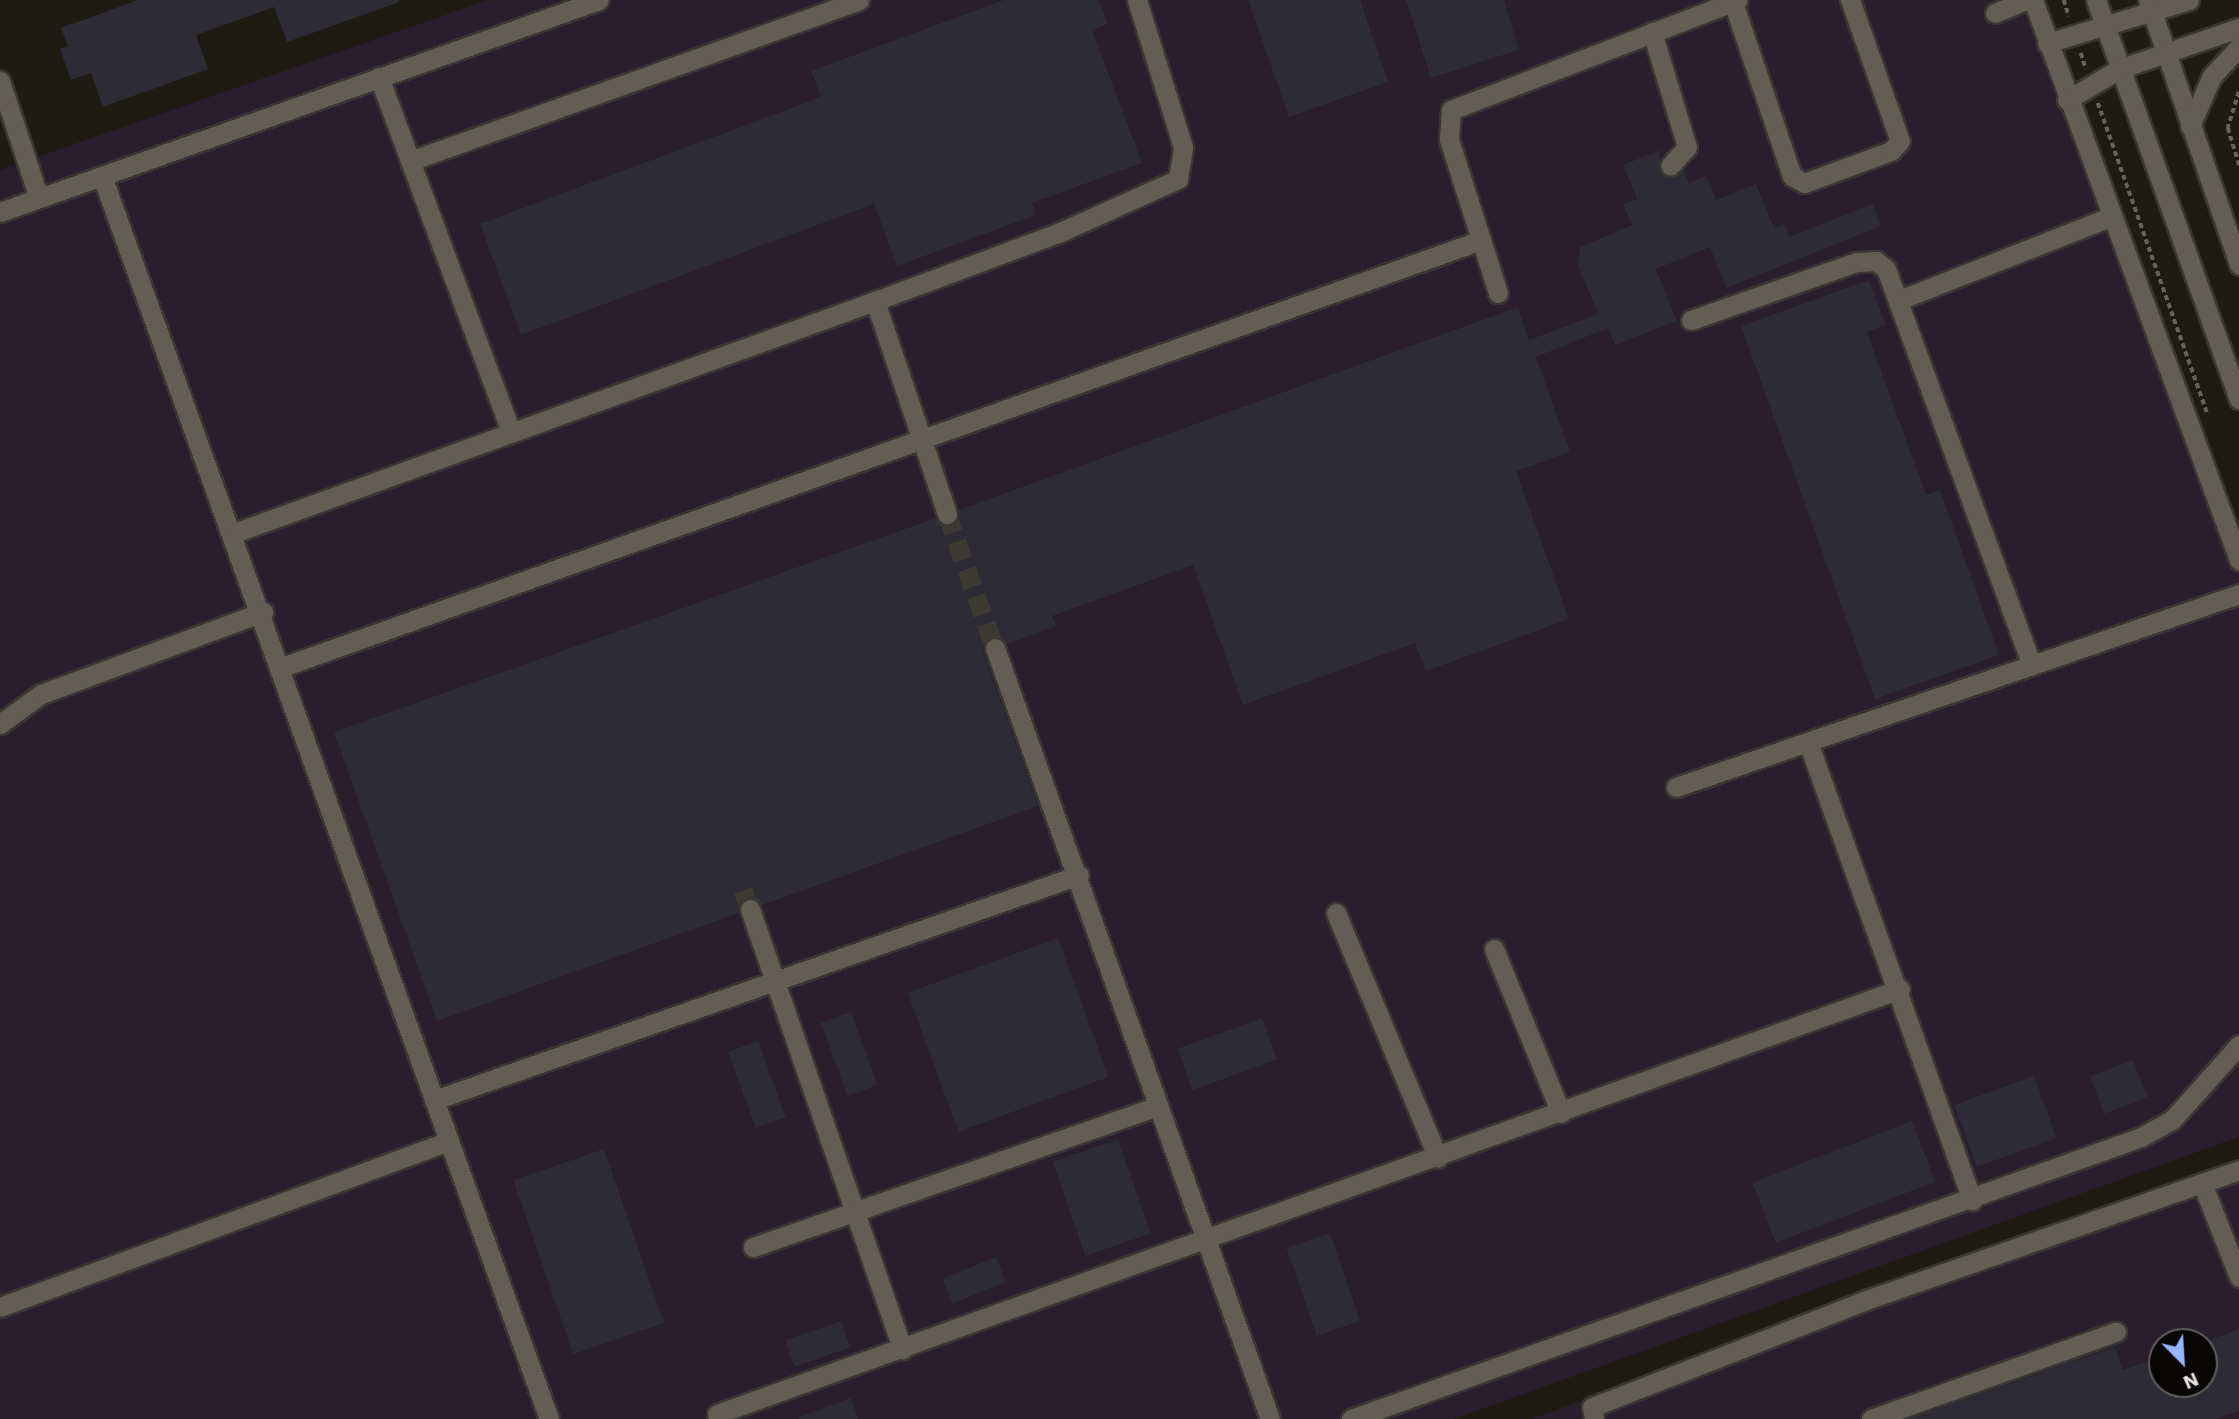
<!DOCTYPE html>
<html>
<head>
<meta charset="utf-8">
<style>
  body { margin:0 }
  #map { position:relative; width:2239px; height:1419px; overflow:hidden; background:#1e1b14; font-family:"Work Sans",sans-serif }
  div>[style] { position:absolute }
  .industrial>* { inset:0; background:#281e2c }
  .building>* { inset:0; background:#2d2b33; transform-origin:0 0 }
  .minor-tunnel>* { height:19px; margin-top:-9.5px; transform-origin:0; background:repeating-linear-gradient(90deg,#3c3933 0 19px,transparent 0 29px) }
  .path>* { height:3.5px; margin-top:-1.75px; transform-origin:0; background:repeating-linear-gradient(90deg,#66635d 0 5px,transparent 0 8.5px) }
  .roads { filter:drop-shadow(2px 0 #393733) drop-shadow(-2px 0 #393733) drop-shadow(0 2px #393733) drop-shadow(0 -2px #393733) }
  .minor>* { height:19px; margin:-9.5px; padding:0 9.5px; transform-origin:9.5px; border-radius:9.5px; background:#625e56 }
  span { translate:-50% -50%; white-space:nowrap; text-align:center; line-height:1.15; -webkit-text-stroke:6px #070604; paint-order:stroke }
  .north { position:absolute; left:2148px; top:1328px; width:70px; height:70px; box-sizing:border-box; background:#070604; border:2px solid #605f5c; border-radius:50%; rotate:156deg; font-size:19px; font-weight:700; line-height:28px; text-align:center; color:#e6e4e0 }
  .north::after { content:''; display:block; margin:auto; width:24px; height:32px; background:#96b6fd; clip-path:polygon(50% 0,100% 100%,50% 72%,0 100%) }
</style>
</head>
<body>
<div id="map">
  <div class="industrial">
    <div style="clip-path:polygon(488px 0,2035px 0,2239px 549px,2239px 1137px,1454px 1419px,0 1419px,0 170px)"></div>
    <div style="clip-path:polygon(evenodd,2239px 1167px,2239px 1419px,1531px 1419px,2239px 1167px,2162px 1342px,2204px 1342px,2204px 1384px,2162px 1384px,2162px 1342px)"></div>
  </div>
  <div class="building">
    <div style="clip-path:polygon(138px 0,399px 0,399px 2px,287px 42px,274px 7px,196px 35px,208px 69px,103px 107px,91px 73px,71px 80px,60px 49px,68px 46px,61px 28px)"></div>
    <div style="clip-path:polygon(1004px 0,1099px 0,1108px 24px,1092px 30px,1142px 163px,1032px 203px,1036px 215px,897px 266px,874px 204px,521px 335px,480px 224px,821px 97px,811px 71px)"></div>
    <div style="clip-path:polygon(1248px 0,1360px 0,1388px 82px,1289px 117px)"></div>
    <div style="clip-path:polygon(1406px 0,1504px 0,1519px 50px,1431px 78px)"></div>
    <div style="clip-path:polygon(1660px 150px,1661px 175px,1673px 178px,1683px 170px,1689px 183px,1706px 176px,1716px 200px,1756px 184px,1774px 228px,1784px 224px,1789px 237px,1873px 204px,1881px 226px,1726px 288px,1710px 247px,1656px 269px,1677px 321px,1615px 345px,1608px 328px,1536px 357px,1570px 452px,1516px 471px,1569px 619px,1426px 671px,1415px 643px,1243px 705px,1193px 565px,1052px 616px,1056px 626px,1007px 644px,997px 636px,985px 641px,983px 652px,1038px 806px,762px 905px,745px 898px,739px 913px,437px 1021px,334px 732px,936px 518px,952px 525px,959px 510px,1518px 307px,1529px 340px,1598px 314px,1578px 265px,1580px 247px,1632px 225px,1623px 204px,1637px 199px,1623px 165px)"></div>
    <div style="clip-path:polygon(1869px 280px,1886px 325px,1867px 332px,1926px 495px,1940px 490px,1999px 655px,1875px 699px,1741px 326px)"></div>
    <div style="left:1058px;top:938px;width:148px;height:160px;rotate:70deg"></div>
    <div style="left:851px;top:1012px;width:78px;height:32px;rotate:70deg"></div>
    <div style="left:1262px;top:1018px;width:44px;height:90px;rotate:70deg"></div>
    <div style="left:758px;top:1041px;width:81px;height:32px;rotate:70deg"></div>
    <div style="left:2133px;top:1060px;width:40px;height:46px;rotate:69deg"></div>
    <div style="left:2034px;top:1076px;width:66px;height:85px;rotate:70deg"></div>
    <div style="left:1912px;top:1121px;width:65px;height:171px;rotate:69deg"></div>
    <div style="left:1118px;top:1139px;width:100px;height:69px;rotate:71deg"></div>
    <div style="left:604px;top:1149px;width:184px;height:96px;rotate:71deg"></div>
    <div style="left:1330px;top:1233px;width:93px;height:46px;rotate:71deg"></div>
    <div style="left:996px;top:1257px;width:27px;height:58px;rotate:68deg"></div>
    <div style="left:841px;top:1321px;width:28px;height:59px;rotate:71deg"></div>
    <div style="clip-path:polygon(2239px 1329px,2239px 1411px,2215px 1419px,1908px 1419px,2115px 1347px,2123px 1370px,2162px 1356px,2162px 1384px,2204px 1384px,2204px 1342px)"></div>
    <div style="clip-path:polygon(851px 1398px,858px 1419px,799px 1419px,799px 1417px)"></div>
  </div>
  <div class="minor-tunnel">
    <div style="left:947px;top:514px;width:142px;rotate:70.3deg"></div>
    <div style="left:743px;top:890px;width:20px;rotate:70deg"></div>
  </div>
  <div class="path">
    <div style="left:2064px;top:0;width:17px;rotate:73deg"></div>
    <div style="left:2081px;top:53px;width:17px;rotate:73deg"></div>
    <div style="left:2239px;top:92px;width:38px;rotate:107deg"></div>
    <div style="left:2228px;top:128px;width:39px;rotate:73deg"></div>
    <div style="left:2098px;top:103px;width:328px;rotate:70.6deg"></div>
  </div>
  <div class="roads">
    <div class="minor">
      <div style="left:2033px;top:0;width:597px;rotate:69.8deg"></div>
      <div style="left:2096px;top:0;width:424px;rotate:70.3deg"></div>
      <div style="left:2148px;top:0;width:280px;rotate:71deg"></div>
      <div style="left:1733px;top:2px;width:184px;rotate:71.3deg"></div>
      <div style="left:1792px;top:176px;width:14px;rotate:30deg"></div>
      <div style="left:1804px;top:183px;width:93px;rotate:-20.2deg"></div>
      <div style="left:1891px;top:151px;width:13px;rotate:-48deg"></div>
      <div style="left:1900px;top:141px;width:150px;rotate:-109.5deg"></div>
      <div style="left:1995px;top:13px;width:34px;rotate:-23deg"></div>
      <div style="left:1652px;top:32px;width:120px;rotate:73.1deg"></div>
      <div style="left:1687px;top:147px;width:25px;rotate:132deg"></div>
      <div style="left:2047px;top:43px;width:148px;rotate:-16.8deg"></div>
      <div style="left:379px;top:77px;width:378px;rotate:69.6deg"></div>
      <div style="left:0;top:81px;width:123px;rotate:71.6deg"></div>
      <div style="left:2067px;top:100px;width:61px;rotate:-30.8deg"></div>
      <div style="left:2119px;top:69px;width:127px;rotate:-18.9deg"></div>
      <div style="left:2190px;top:126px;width:55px;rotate:-66.3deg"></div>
      <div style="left:2212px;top:76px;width:40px;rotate:-47deg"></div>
      <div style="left:410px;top:161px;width:477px;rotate:-19.7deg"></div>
      <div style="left:102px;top:176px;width:1321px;rotate:70.22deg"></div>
      <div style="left:0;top:212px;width:635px;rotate:-19.49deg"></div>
      <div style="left:1498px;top:293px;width:162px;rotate:-107.7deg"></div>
      <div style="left:1449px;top:139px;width:29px;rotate:-86deg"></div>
      <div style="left:1451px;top:110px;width:307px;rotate:-21deg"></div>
      <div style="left:1899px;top:300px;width:227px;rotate:-21.5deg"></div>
      <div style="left:875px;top:301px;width:225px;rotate:71.3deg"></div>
      <div style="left:1691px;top:320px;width:176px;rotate:-19.3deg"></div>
      <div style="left:1857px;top:262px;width:19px;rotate:-3deg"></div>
      <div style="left:1876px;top:261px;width:13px;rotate:39deg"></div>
      <div style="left:1886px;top:269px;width:422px;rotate:69.8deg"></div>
      <div style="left:234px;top:533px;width:682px;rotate:-19.9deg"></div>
      <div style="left:875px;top:301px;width:195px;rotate:-20.4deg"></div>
      <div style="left:1058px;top:233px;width:132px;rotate:-24.2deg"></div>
      <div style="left:1178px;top:179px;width:32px;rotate:-81deg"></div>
      <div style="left:1183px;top:147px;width:154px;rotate:-107.4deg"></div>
      <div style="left:995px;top:648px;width:819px;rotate:70.37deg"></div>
      <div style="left:282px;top:667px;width:1273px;rotate:-19.6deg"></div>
      <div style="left:0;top:724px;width:51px;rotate:-36.2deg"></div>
      <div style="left:41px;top:694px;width:237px;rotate:-20.3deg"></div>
      <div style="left:1808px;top:742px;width:487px;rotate:70.3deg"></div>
      <div style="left:1676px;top:787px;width:595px;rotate:-18.92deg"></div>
      <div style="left:750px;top:909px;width:466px;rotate:70.9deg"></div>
      <div style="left:1336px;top:913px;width:265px;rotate:67.4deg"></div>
      <div style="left:1494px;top:949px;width:177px;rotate:67.8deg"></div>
      <div style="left:434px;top:1100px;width:683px;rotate:-19.23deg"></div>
      <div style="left:2202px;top:1183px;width:101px;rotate:68.5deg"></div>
      <div style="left:753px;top:1247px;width:429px;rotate:-19.2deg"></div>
      <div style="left:0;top:1307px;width:478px;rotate:-20.3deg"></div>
      <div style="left:717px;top:1414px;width:1257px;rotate:-19.76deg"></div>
      <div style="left:1351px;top:1419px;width:839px;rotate:-19.64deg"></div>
      <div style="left:2141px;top:1137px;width:35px;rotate:-29deg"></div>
      <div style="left:2172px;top:1120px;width:101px;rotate:-48.2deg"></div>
      <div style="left:1594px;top:1419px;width:12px;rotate:-99deg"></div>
      <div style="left:1592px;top:1407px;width:294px;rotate:-21.3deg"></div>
      <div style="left:1866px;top:1300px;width:395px;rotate:-19.2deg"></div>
      <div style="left:1871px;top:1419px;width:260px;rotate:-19.6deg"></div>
    </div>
  </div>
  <div class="north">N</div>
</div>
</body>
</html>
